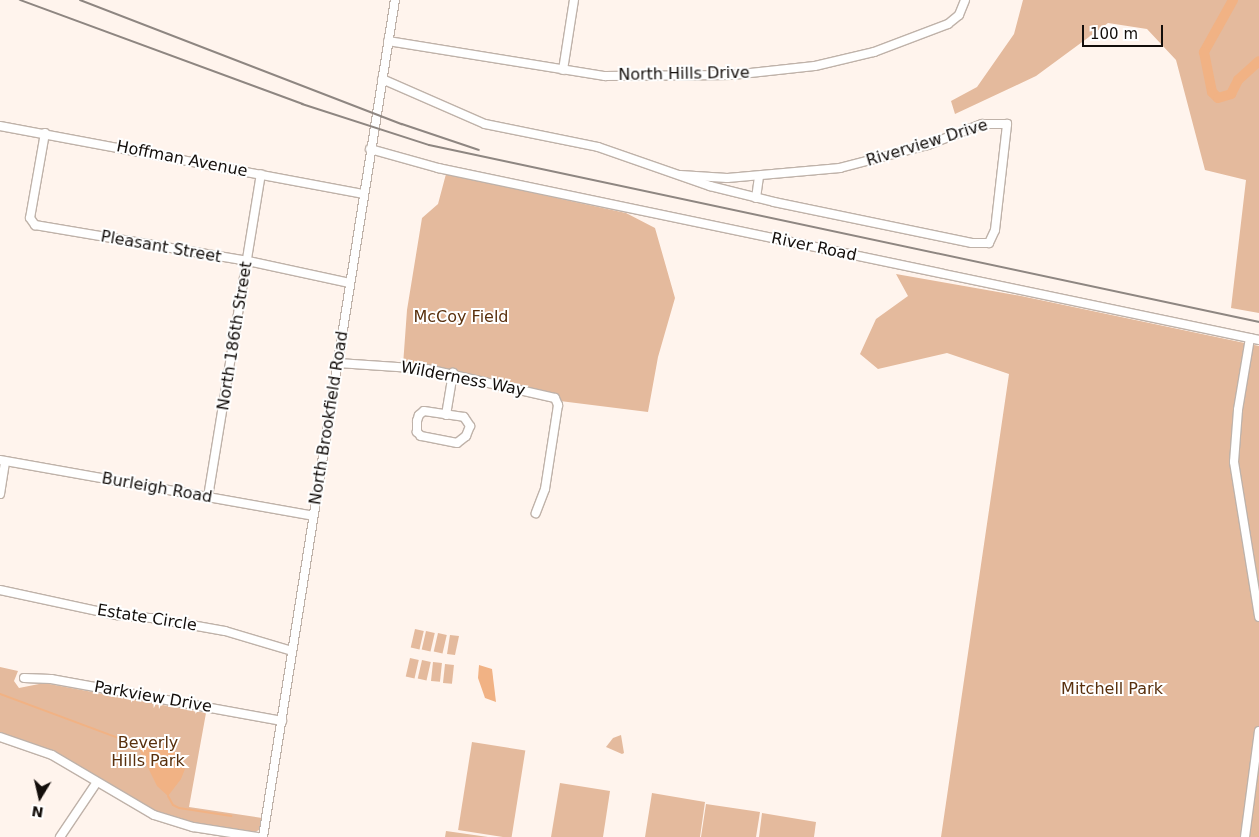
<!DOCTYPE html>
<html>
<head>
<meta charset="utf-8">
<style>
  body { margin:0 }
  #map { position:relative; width:1259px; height:837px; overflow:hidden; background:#fff4ed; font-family:"DejaVu Sans",sans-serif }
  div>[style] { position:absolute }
  .green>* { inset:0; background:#e4ba9d; transform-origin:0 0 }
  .water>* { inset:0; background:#f1b284 }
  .stream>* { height:2px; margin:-1px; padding:0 1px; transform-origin:1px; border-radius:1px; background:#f1b284 }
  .river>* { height:10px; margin:-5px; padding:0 5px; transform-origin:5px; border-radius:5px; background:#f1b284 }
  .roads { filter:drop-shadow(1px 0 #bfb2a9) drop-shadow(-1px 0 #bfb2a9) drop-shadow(0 1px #bfb2a9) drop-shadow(0 -1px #bfb2a9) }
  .minor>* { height:8px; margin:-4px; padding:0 4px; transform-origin:4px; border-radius:4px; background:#fff }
  .rail>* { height:2px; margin:-1px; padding:0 1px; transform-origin:1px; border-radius:1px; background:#8e8681 }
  span { translate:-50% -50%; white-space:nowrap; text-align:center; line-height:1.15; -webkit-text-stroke:4px #fff; paint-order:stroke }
  .street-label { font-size:16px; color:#130e0b }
  .park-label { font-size:16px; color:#59300d }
  .north { position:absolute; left:15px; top:772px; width:50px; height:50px; -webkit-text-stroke:4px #fff; paint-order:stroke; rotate:189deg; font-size:14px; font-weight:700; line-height:20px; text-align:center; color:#130e0b }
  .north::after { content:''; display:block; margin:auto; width:18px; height:22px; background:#130e0b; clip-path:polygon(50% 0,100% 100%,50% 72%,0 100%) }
  .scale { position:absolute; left:1082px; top:25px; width:81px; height:22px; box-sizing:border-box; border:2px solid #130e0b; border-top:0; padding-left:6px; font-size:15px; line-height:18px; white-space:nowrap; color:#130e0b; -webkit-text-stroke:4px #fff; paint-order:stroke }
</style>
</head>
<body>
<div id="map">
  <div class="green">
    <div style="clip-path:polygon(1023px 0,1259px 0,1259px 313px,1231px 308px,1246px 180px,1205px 170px,1176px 60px,1147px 29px,1108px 23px,1036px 76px,955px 114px,951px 101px,977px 87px,1014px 34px)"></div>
    <div style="clip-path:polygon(446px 174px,626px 213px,655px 228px,675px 298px,658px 357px,648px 412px,560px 401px,550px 395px,403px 365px,407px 310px,422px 218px,438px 204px)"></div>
    <div style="clip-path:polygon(896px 274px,1021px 296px,1259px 346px,1259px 837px,941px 837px,1009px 374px,947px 353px,878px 369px,860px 354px,876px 319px,908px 296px)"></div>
    <div style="left:415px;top:629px;width:9px;height:19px;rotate:13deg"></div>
    <div style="left:426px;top:631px;width:9px;height:19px;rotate:13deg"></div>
    <div style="left:438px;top:633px;width:9px;height:19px;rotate:13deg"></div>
    <div style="clip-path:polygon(450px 635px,459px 636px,455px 655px,447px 654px)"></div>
    <div style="left:410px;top:658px;width:9px;height:19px;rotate:13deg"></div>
    <div style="left:422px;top:660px;width:9px;height:19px;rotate:13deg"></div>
    <div style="left:433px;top:662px;width:9px;height:19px;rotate:6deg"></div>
    <div style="left:445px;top:664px;width:9px;height:19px;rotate:6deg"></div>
    <div style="clip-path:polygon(0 667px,18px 671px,14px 681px,19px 688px,44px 683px,206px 713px,189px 807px,262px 818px,259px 830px,255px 832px,232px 828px,228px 831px,164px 817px,95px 778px,0 734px)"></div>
    <div style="clip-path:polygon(621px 735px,624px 753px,622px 754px,606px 747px,613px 738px)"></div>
    <div style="left:472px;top:742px;width:54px;height:89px;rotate:9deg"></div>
    <div style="clip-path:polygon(560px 783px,610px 791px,603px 837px,551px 837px)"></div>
    <div style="clip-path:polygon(652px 793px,705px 802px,700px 837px,645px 837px)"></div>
    <div style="clip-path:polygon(706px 804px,760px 812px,756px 837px,701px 837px)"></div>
    <div style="clip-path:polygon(762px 813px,816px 822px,814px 837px,759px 837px)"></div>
    <div style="clip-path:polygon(446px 831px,488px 837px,445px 837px)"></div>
  </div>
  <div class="water">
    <div style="clip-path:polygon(479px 665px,492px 669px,496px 702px,485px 698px,478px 678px)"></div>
    <div style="clip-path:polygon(138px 740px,169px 747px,182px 757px,185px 769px,181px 779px,168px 796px,157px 786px,137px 745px)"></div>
  </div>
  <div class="stream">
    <div style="left:0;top:694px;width:146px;rotate:20.4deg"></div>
    <div style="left:168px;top:796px;width:10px;rotate:61deg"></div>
    <div style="left:173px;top:805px;width:7px;rotate:27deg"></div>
    <div style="left:179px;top:808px;width:53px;rotate:8.7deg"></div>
  </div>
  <div class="river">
    <div style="left:1233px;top:0;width:60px;rotate:119.1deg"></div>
    <div style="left:1204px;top:52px;width:41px;rotate:78.7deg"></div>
    <div style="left:1212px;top:92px;width:8px;rotate:45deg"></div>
    <div style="left:1218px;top:98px;width:14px;rotate:-17deg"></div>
    <div style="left:1231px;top:94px;width:16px;rotate:-63deg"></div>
    <div style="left:1238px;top:80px;width:28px;rotate:-42deg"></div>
  </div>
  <div class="roads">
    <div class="minor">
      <div style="left:388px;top:41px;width:220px;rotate:9.2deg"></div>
      <div style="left:605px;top:76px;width:127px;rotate:-0.5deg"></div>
      <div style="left:732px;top:75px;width:83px;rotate:-6.2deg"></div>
      <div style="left:815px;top:66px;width:61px;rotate:-13.3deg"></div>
      <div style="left:874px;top:52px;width:79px;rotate:-20.7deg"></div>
      <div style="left:948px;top:24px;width:14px;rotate:-39deg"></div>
      <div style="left:959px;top:15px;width:16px;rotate:-68deg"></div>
      <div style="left:563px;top:70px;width:71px;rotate:-81.1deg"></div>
      <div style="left:382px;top:79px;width:112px;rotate:23.6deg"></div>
      <div style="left:485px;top:124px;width:115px;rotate:11.5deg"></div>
      <div style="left:598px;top:147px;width:119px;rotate:19.2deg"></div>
      <div style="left:710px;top:186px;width:66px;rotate:14deg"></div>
      <div style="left:774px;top:202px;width:202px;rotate:11.7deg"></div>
      <div style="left:972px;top:243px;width:17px"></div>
      <div style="left:989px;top:243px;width:14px;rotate:-65deg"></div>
      <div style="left:995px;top:230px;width:107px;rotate:-83.5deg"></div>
      <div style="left:1007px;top:124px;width:25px;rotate:180deg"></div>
      <div style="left:982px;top:124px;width:58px;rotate:158.7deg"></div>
      <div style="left:928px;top:145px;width:91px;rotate:165.4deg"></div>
      <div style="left:840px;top:168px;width:113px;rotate:174.9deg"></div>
      <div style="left:727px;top:178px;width:47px;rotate:-176.3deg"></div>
      <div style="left:0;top:126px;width:369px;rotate:10.6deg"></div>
      <div style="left:45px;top:133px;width:86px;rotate:100deg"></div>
      <div style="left:30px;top:218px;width:9px;rotate:54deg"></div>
      <div style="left:35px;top:225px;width:216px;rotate:9.6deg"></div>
      <div style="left:248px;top:261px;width:104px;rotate:12.2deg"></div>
      <div style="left:370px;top:149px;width:71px;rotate:15.6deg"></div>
      <div style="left:438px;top:168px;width:839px;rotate:11.83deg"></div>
      <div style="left:756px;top:198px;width:22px;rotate:-82deg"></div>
      <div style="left:1250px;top:338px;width:73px;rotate:99.5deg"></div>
      <div style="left:1238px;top:410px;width:52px;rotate:94.4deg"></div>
      <div style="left:1234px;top:462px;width:157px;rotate:80.8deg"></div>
      <div style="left:338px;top:363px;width:89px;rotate:3.9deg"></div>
      <div style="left:427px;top:369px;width:131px;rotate:12.8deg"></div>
      <div style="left:555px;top:398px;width:8px;rotate:67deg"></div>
      <div style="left:558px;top:405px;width:85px;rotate:98.8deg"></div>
      <div style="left:545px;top:489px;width:26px;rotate:111deg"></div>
      <div style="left:424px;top:411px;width:40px;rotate:8.5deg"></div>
      <div style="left:464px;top:417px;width:11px;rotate:56deg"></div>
      <div style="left:470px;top:426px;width:11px;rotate:112deg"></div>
      <div style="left:466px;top:436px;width:11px;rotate:142deg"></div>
      <div style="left:457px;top:443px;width:37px;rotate:-169deg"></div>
      <div style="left:421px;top:436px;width:6px;rotate:-135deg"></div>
      <div style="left:417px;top:432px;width:11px;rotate:-90deg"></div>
      <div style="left:417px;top:421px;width:6px;rotate:-72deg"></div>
      <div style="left:419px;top:415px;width:6px;rotate:-39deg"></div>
      <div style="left:446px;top:415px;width:43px;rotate:-80.5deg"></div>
      <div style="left:0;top:460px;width:318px;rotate:10.1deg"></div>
      <div style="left:0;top:494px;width:33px;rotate:-81deg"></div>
      <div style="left:208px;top:497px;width:327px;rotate:-80.7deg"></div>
      <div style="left:0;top:590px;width:119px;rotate:12.2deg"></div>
      <div style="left:116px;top:615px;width:36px;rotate:5deg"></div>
      <div style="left:152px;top:618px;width:74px;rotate:10.1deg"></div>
      <div style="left:225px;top:631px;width:70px;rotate:16.6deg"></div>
      <div style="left:24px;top:678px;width:27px;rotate:2deg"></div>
      <div style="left:51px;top:679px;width:235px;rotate:10.3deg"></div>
      <div style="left:0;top:737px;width:55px;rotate:19.1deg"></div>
      <div style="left:52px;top:755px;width:118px;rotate:30.5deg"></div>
      <div style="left:154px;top:815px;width:41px;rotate:17.1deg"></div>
      <div style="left:193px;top:827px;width:65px;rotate:8.9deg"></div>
      <div style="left:60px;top:837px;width:66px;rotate:-56.1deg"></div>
      <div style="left:263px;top:837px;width:847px;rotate:-81.04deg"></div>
      <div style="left:1245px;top:837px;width:107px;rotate:-82.5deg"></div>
    </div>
  </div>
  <div class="rail">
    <div style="left:20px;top:0;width:301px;rotate:20.2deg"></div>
    <div style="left:302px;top:104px;width:133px;rotate:17.9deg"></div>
    <div style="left:429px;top:145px;width:849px;rotate:12.04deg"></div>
    <div style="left:80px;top:0;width:345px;rotate:21.1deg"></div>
    <div style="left:402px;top:124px;width:81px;rotate:18.7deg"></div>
  </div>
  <div class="street-label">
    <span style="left:684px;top:74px;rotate:-1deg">North Hills Drive</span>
    <span style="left:927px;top:143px;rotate:-17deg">Riverview Drive</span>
    <span style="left:182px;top:159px;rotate:11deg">Hoffman Avenue</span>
    <span style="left:161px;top:247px;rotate:10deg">Pleasant Street</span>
    <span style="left:814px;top:247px;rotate:12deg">River Road</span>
    <span style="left:235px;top:336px;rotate:-81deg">North 186th Street</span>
    <span style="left:463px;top:379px;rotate:11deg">Wilderness Way</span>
    <span style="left:329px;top:418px;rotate:-81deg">North Brookfield Road</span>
    <span style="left:157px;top:488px;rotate:10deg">Burleigh Road</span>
    <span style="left:147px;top:618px;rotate:9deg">Estate Circle</span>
    <span style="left:153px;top:697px;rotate:10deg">Parkview Drive</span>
  </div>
  <div class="park-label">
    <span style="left:461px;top:317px">McCoy Field</span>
    <span style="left:1112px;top:689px">Mitchell Park</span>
    <span style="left:148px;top:752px">Beverly<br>Hills Park</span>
  </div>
  <div class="north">N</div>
  <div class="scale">100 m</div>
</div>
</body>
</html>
